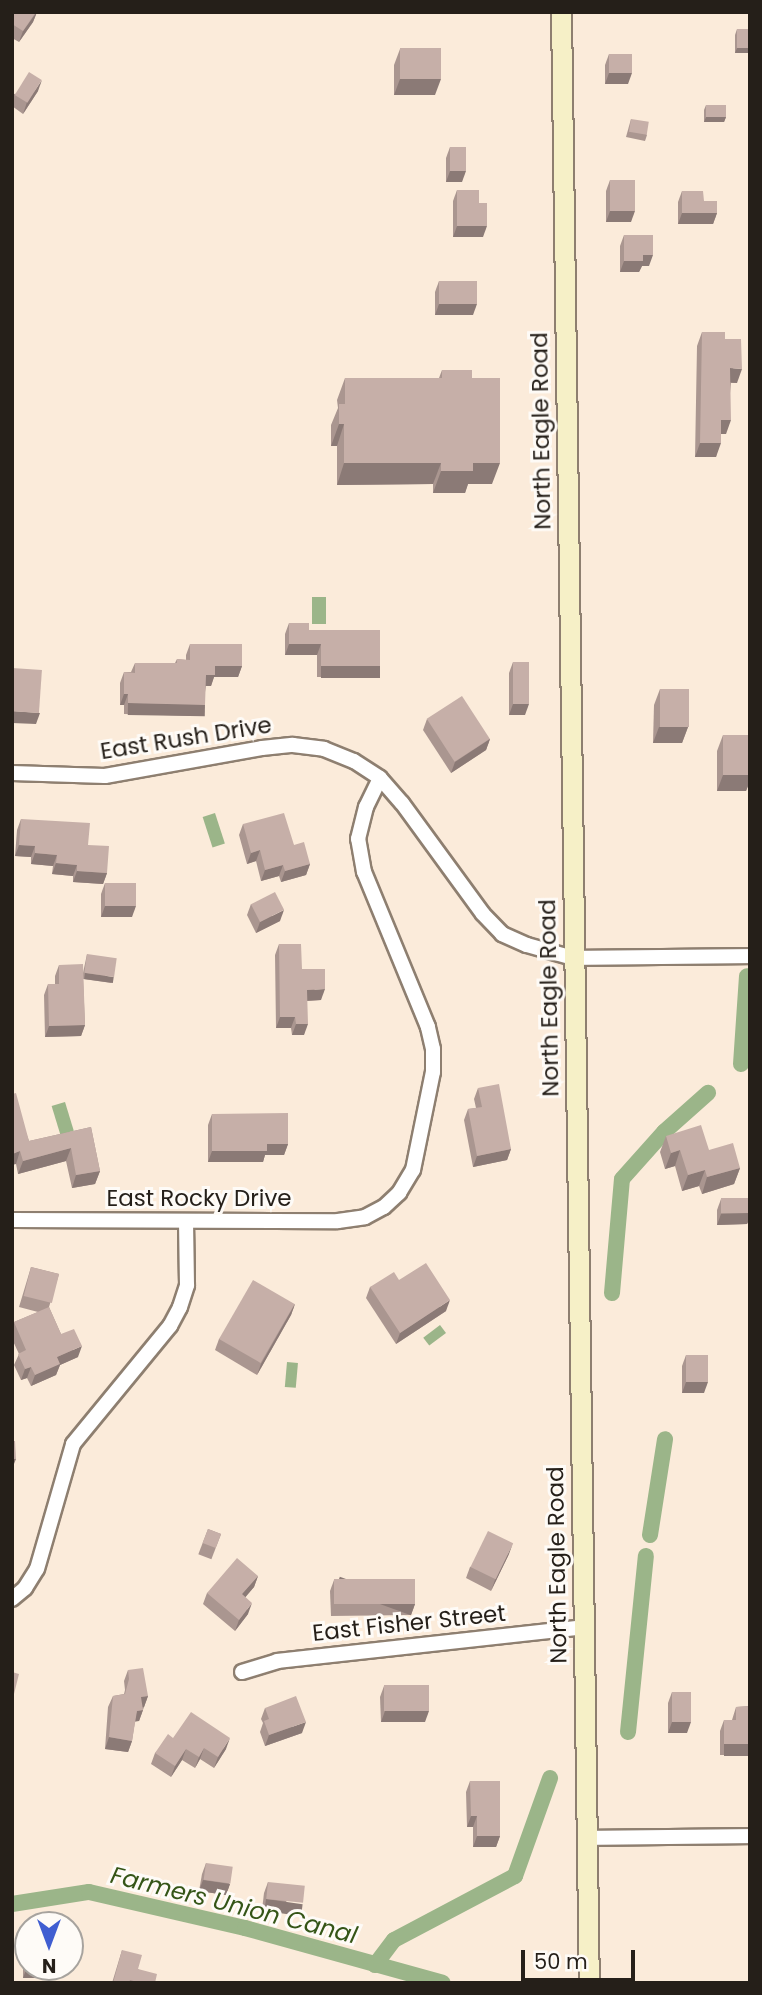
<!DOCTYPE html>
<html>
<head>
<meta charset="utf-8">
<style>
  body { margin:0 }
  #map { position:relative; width:762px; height:1995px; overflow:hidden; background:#fbebda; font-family:Poppins,sans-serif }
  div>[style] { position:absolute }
  .water>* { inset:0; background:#9bb589; transform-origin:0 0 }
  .canal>* { height:16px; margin:-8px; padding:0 8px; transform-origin:8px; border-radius:8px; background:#9bb589 }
  .roads { filter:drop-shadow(2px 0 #8e7f70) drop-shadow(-2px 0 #8e7f70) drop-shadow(0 2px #8e7f70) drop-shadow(0 -2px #8e7f70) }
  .minor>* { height:14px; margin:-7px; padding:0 7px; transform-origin:7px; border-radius:7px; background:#fff }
  .secondary>* { height:19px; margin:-9.5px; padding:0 9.5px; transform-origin:9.5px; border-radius:9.5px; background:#f6f0c7 }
  .wall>* { inset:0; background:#aa9690; transform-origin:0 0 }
  .shaded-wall>* { inset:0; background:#8b7a76; transform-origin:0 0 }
  .building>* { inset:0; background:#c6afa8; transform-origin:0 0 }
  span { translate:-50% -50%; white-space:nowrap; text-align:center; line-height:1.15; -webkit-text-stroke:6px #fefbf7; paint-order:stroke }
  .street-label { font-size:23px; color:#251f19 }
  .water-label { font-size:24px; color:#355517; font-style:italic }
  .frame { position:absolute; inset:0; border:14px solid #251f19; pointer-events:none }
  .north { position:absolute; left:14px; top:1911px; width:70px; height:70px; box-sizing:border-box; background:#fefbf7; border:2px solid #a7a39e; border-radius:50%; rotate:180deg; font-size:19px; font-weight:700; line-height:28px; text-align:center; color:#251f19 }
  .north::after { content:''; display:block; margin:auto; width:24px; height:32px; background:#405ed1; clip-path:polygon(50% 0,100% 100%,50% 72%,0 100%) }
  .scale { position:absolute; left:521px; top:1950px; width:114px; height:32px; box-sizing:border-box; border:4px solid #251f19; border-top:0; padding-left:9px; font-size:21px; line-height:24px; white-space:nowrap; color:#251f19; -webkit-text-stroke:5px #fefbf7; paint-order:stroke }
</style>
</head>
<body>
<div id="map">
  <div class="water">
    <div style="left:312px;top:597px;width:14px;height:27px"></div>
    <div style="left:215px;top:813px;width:32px;height:13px;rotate:72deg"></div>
    <div style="left:65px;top:1102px;width:30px;height:14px;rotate:73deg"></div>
    <div style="left:440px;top:1325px;width:10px;height:21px;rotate:53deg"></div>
    <div style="left:287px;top:1362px;width:11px;height:25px;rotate:5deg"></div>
  </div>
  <div class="canal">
    <div style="left:741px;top:1064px;width:88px;rotate:-86.1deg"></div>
    <div style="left:612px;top:1293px;width:114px;rotate:-85deg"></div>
    <div style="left:622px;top:1179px;width:63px;rotate:-48.2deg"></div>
    <div style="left:664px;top:1132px;width:59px;rotate:-41.6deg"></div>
    <div style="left:650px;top:1535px;width:97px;rotate:-81.1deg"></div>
    <div style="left:628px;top:1732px;width:177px;rotate:-84.2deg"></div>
    <div style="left:12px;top:1904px;width:78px;rotate:-8.9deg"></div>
    <div style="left:89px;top:1892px;width:160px;rotate:13deg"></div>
    <div style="left:245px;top:1928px;width:205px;rotate:15.5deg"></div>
    <div style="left:375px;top:1965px;width:31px;rotate:-53deg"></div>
    <div style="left:394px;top:1940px;width:137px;rotate:-27.9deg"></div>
    <div style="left:515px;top:1876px;width:104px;rotate:-70.3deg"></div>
  </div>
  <div class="roads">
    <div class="minor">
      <div style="left:12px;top:773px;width:93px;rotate:1.8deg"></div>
      <div style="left:105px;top:776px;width:159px;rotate:-10.1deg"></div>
      <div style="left:262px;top:748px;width:31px;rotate:-6deg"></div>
      <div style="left:293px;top:745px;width:31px;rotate:7deg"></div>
      <div style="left:324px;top:749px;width:32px;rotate:22deg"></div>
      <div style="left:354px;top:761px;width:31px;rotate:33deg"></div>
      <div style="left:380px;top:778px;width:33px;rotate:49deg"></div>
      <div style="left:402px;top:803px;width:137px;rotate:53.9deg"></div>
      <div style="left:483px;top:914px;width:28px;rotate:46deg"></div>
      <div style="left:502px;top:934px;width:27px;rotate:24deg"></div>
      <div style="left:527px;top:945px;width:48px;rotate:15.8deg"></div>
      <div style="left:573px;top:958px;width:177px;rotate:-0.6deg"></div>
      <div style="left:12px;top:1220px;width:326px;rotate:0.2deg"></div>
      <div style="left:338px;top:1221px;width:27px;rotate:-8deg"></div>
      <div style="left:365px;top:1217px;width:21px;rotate:-28deg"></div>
      <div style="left:384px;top:1207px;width:21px;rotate:-43deg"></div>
      <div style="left:399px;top:1193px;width:27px;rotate:-59deg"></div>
      <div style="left:413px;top:1170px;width:100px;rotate:-78.5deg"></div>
      <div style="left:433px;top:1072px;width:23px;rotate:-90deg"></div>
      <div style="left:433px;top:1049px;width:23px;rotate:-103deg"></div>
      <div style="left:428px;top:1027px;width:168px;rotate:-112.4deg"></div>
      <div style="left:364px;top:872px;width:34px;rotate:-100deg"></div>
      <div style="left:358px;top:839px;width:33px;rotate:-76deg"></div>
      <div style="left:366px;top:807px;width:32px;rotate:-64deg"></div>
      <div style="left:12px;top:1599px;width:17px;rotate:-40deg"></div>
      <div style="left:25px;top:1588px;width:22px;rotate:-58deg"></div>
      <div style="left:37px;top:1569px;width:130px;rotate:-73.9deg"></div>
      <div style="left:73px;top:1444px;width:153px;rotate:-50.6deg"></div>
      <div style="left:170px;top:1326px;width:21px;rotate:-62deg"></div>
      <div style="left:180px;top:1307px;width:23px;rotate:-72deg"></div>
      <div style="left:187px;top:1285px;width:64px;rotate:-90.9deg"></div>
      <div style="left:242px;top:1672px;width:37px;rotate:-17deg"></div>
      <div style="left:277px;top:1661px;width:308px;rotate:-6.3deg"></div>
      <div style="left:586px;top:1838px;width:164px;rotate:-0.7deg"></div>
    </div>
    <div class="secondary">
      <div style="left:561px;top:12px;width:1971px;rotate:89.19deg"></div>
    </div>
  </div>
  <div class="wall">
    <div style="clip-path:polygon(12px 12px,37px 12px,33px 22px,19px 42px,12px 38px)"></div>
    <div style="clip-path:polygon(737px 29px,750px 29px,750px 49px,748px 53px,735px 53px,735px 35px)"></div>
    <div style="clip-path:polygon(400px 49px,435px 95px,394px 95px,394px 65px)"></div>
    <div style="clip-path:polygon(609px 54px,628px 84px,605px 84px,605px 65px)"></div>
    <div style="clip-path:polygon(38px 91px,23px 114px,12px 106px,12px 100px,14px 94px)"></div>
    <div style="clip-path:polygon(706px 105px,726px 117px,724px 122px,704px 122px,704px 110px)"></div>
    <div style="clip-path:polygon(631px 119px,647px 135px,645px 141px,626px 137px)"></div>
    <div style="clip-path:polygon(450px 147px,462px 182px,446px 182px,446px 158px)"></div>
    <div style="clip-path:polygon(610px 180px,631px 222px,606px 222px,606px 191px)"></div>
    <div style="clip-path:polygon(457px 190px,479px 203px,483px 237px,453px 237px,453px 201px)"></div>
    <div style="clip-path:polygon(682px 191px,704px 201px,717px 213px,713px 224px,678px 224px,678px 202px)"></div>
    <div style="clip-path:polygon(624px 235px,649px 266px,642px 266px,639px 272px,620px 272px,620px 246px)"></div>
    <div style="clip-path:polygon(439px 281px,473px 315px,435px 315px,435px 292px)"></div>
    <div style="clip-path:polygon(702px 332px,725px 339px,737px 383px,731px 383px,726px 434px,721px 434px,716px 457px,695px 457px,697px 346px)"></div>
    <div style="clip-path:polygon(442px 370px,472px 378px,492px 484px,468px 484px,465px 493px,433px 493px,433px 484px,337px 485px,337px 446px,331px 446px,331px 425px,338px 408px,337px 400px,345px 378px,439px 378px)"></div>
    <div style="clip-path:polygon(289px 623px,309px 630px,380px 666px,376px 677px,317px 677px,317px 655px,285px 655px,285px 634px)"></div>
    <div style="clip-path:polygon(190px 644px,242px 666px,238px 677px,214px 677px,211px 686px,206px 686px,201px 716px,124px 714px,124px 705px,120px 705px,120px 683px,124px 672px,131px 672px,135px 663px,175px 663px,177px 659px,186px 660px,186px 655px)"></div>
    <div style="clip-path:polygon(513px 662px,525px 715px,509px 715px,509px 673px)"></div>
    <div style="clip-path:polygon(660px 689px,688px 727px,682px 743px,653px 743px,654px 705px)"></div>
    <div style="clip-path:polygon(427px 719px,490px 739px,486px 750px,451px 773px,423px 730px)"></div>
    <div style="clip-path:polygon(723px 735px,750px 735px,750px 781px,746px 791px,717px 791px,717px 751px)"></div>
    <div style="clip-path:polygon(21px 819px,88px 845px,107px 873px,103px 884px,73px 882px,73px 876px,52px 874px,53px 866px,31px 864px,31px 857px,15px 856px,17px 830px)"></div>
    <div style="clip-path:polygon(243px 824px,294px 845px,310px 864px,306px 875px,281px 882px,279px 876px,261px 881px,256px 861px,247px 864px,239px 835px)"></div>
    <div style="clip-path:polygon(105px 883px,132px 917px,101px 917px,101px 894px)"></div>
    <div style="clip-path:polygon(251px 904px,280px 921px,256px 933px,247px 915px)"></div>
    <div style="clip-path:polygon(279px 944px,302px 969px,321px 1000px,307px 1001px,304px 1035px,292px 1035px,291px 1028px,276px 1028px,275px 955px)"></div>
    <div style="clip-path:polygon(87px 954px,112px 983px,83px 979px,85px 1025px,81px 1036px,45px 1037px,44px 995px,48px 984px,55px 984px,55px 976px,59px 965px,83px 973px)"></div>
    <div style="clip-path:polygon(478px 1088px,511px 1149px,507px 1160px,473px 1167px,464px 1120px,468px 1109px,476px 1108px,474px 1099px)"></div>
    <div style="clip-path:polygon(12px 1094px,29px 1141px,91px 1127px,100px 1171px,95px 1184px,72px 1188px,66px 1161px,18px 1174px,16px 1164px)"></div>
    <div style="clip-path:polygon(212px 1114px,288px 1144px,284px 1155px,265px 1155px,263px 1162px,208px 1162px,208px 1125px)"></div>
    <div style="clip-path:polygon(666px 1136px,709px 1150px,740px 1168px,734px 1184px,702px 1194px,699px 1186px,682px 1191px,675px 1166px,665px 1169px,660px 1152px)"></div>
    <div style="clip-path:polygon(750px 1198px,750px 1218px,747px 1224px,717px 1225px,717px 1210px,721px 1199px)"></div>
    <div style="clip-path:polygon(31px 1267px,59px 1274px,49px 1307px,61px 1334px,78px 1357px,60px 1365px,56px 1375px,31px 1386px,27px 1378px,21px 1380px,14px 1365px,19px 1354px,12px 1339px,12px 1326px,14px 1322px,38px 1312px,19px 1307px)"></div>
    <div style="clip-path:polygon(399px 1280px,446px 1311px,396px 1344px,366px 1298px,370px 1287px)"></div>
    <div style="clip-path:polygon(295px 1304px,291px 1315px,257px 1375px,215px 1350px,219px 1339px)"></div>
    <div style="clip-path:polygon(686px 1355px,704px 1393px,682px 1393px,682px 1366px)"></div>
    <div style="left:208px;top:1529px;width:14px;height:27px;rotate:21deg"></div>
    <div style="clip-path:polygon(509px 1554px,491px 1591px,466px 1578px,470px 1567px)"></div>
    <div style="clip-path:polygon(258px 1576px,254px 1587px,245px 1597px,248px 1614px,235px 1631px,203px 1604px,207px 1593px)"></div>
    <div style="clip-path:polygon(334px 1580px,415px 1604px,411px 1615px,331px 1616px,330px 1591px)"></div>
    <div style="clip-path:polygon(128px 1670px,148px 1696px,139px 1721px,135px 1721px,132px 1741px,128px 1752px,105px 1749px,108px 1707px,113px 1696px,124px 1694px,125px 1690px,124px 1681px)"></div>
    <div style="clip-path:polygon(384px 1686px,425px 1722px,381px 1722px,380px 1697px)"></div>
    <div style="clip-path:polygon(672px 1692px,687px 1733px,668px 1733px,668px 1703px)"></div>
    <div style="clip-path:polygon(750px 1706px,750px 1755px,720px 1755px,720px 1731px,724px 1720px,732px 1720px,736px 1707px)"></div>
    <div style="clip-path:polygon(265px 1708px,302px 1733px,265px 1746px,260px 1732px,263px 1723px,261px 1719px)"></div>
    <div style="clip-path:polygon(173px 1738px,226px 1749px,214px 1768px,200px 1759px,195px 1768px,182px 1760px,171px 1777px,151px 1764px,155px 1753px)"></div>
    <div style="clip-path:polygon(470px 1781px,500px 1836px,496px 1847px,473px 1847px,473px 1827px,467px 1827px,466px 1792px)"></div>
    <div style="clip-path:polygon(206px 1863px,230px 1884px,226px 1895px,199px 1891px,202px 1874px)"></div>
    <div style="clip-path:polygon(268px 1882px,299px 1915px,262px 1910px,264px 1893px)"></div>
    <div style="clip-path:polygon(27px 1938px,49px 1978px,23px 1978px,23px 1950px)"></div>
    <div style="clip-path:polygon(122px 1950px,138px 1969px,155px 1983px,112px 1983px)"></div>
  </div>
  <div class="shaded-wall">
    <div style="clip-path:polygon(37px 12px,33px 22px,19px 42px,23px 31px)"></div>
    <div style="clip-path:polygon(737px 48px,750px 48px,750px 49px,748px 53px,735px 53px)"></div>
    <div style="clip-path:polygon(609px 73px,632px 73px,628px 84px,605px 84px)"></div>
    <div style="clip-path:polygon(400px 79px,441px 79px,435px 95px,394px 95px)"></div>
    <div style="clip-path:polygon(42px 80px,38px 91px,23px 114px,27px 102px)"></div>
    <div style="clip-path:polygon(706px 117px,726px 117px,724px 122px,704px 122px)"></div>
    <div style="clip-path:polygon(450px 171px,466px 171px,462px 182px,446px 182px)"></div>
    <div style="clip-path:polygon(610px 211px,635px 211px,631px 222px,606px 222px)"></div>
    <div style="clip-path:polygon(682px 213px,717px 213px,713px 224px,678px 224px)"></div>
    <div style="clip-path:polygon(457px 226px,487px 226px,483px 237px,453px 237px)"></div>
    <div style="clip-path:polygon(643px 255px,653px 255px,649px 266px,642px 266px,639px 272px,620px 272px,624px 261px)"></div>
    <div style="clip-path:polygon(439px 304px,477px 304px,473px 315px,435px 315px)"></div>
    <div style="clip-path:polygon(730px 368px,742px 369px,737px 383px,725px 382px)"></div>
    <div style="clip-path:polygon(721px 420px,731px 420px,726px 434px,716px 434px)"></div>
    <div style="clip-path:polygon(339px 424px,344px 424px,337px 446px,331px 446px)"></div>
    <div style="clip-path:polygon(700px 443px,721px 443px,716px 457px,695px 457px)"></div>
    <div style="clip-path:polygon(344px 463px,441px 463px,433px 484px,337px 485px)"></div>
    <div style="clip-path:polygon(473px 463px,500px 463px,492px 484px,468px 484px,465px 493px,433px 493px,441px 471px)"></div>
    <div style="clip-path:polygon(289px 644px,321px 644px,317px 655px,285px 655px)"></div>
    <div style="clip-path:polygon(215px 666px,242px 666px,238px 677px,214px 677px,211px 686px,202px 686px,206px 675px)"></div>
    <div style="left:321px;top:666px;width:59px;height:12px"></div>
    <div style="clip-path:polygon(124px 694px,128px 694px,124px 705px,120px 705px)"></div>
    <div style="left:128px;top:703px;width:77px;height:12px;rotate:1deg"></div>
    <div style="clip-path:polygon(513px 704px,529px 704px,525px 715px,509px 715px)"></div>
    <div style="clip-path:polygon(12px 711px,40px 713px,36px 724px,12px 723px)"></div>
    <div style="clip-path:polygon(659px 727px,688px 727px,682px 743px,653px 743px)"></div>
    <div style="clip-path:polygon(490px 739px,486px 750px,451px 773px,455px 762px)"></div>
    <div style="clip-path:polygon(723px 775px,750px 775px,750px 781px,746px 791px,717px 791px)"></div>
    <div style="clip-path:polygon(19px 845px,35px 846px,31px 857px,15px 856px)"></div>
    <div style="clip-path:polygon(260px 850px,256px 861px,247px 864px,251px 853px)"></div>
    <div style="clip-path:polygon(35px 853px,57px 855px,53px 866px,31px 864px)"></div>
    <div style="clip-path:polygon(56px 863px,77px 865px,73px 876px,52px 874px)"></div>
    <div style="clip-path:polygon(310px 864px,306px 875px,281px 882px,285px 871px)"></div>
    <div style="clip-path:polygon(283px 865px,279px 876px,261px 881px,265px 870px)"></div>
    <div style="clip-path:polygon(77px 871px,107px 873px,103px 884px,73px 882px)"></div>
    <div style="clip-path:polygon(105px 906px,136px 906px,132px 917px,101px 917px)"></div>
    <div style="clip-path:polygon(284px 910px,280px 921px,256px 933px,260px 922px)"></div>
    <div style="left:85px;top:973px;width:29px;height:6px;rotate:8deg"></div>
    <div style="clip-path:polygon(325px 989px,321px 1000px,303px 1001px,307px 990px)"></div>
    <div style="clip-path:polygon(280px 1017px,295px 1017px,291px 1028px,276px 1028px)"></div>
    <div style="clip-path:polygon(296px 1024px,308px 1024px,304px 1035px,292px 1035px)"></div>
    <div style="clip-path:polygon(85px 1025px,81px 1036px,45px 1037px,49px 1026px)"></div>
    <div style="clip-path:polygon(267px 1144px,288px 1144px,284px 1155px,265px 1155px,263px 1162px,208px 1162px,212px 1151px)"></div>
    <div style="clip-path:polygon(71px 1148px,66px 1161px,18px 1174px,23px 1161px)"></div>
    <div style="clip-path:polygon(511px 1149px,507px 1160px,473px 1167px,477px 1156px)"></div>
    <div style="clip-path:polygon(680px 1150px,675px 1166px,665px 1169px,671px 1153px)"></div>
    <div style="clip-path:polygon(20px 1151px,16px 1164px,12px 1165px,12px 1154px)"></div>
    <div style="clip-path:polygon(740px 1168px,734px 1184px,702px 1194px,707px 1177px)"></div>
    <div style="clip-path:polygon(705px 1170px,699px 1186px,682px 1191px,688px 1175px)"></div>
    <div style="clip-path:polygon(100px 1171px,95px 1184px,72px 1188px,76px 1175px)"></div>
    <div style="clip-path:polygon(750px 1213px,750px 1218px,747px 1224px,717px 1225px,721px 1214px)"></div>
    <div style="clip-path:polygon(450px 1300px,446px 1311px,396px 1344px,400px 1333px)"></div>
    <div style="clip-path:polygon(295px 1304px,291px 1315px,257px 1375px,261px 1364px)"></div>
    <div style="clip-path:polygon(82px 1346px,78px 1357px,60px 1365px,56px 1375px,31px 1386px,35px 1375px,57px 1357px)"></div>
    <div style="clip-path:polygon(31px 1367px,27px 1378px,21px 1380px,25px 1369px)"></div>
    <div style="clip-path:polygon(686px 1382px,708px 1382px,704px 1393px,682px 1393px)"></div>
    <div style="clip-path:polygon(12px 1459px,16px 1459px,12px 1469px)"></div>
    <div style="clip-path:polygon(513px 1543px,509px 1554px,491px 1591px,495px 1580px)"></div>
    <div style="clip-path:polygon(258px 1576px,254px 1587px,238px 1606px,242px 1594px)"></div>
    <div style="clip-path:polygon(252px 1603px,248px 1614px,235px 1631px,239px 1620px)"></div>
    <div style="left:415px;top:1604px;width:12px;height:80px;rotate:110deg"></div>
    <div style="clip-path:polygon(148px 1696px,144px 1707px,137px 1708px,141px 1697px)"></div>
    <div style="clip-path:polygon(143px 1710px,139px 1721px,133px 1722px,137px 1711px)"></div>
    <div style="clip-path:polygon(385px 1711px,429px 1711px,425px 1722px,381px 1722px)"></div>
    <div style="clip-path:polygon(306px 1722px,302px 1733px,265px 1746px,269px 1735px)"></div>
    <div style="clip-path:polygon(672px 1722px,691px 1722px,687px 1733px,668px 1733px)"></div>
    <div style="clip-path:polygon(109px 1737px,132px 1741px,128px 1752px,105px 1749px)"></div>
    <div style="clip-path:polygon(230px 1738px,226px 1749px,214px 1768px,218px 1757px)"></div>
    <div style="left:724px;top:1744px;width:26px;height:12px"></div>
    <div style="clip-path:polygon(204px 1748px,200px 1759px,195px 1768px,199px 1757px)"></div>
    <div style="clip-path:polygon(186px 1749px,182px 1760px,171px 1777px,175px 1766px)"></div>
    <div style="clip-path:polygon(471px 1816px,477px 1816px,473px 1827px,467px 1827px)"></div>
    <div style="clip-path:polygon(477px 1836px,500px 1836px,496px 1847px,473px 1847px)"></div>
    <div style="clip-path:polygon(203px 1880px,230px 1884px,226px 1895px,199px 1891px)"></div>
    <div style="left:266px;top:1899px;width:37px;height:12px;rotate:8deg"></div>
    <div style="clip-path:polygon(27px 1967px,53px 1967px,49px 1978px,23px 1978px)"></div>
  </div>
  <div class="building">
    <div style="clip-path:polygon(12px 12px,36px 12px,23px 31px,12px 24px)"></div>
    <div style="left:737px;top:29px;width:13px;height:19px"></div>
    <div style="left:441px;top:48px;width:31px;height:41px;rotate:90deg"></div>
    <div style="left:609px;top:54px;width:23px;height:19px"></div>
    <div style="left:29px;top:72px;width:15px;height:27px;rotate:32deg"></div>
    <div style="left:706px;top:105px;width:20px;height:12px"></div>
    <div style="left:631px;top:119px;width:18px;height:13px;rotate:9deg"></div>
    <div style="left:450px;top:147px;width:16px;height:24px"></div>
    <div style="left:610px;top:180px;width:25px;height:31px"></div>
    <div style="clip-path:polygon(457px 190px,479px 190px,479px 203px,487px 203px,487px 226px,457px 226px)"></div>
    <div style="clip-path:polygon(682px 191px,703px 191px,704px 201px,717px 201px,717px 213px,682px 213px)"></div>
    <div style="clip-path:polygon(624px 235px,653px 235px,653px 255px,643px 255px,643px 261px,624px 261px)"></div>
    <div style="left:439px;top:281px;width:38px;height:23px"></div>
    <div style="clip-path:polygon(702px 332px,725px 332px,725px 339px,741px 339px,742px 369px,730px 368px,731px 420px,721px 420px,721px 443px,700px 443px)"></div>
    <div style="clip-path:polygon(442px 370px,472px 370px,472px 378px,500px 378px,500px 463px,473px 463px,473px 471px,441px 471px,441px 463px,344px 463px,344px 424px,339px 424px,339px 404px,345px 404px,345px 378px,442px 378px)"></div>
    <div style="clip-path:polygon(289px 623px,309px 623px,309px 630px,380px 630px,380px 666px,321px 666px,321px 644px,289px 644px)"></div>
    <div style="clip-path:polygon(190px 644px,242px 644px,242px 666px,215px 666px,215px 675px,206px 675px,205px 705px,128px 703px,128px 694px,124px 694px,124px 672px,135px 673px,135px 663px,177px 663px,177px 659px,190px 660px)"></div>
    <div style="left:513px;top:662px;width:16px;height:42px"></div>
    <div style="left:12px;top:668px;width:30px;height:43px;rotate:4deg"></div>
    <div style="left:660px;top:689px;width:29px;height:38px"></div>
    <div style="left:462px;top:696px;width:51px;height:42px;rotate:57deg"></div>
    <div style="left:723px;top:735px;width:27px;height:40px"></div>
    <div style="clip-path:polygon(284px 813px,294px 845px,304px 842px,310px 864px,285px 871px,283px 865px,265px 870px,260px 850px,251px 853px,243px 824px)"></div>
    <div style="clip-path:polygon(21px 819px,90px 823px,88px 845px,109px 846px,107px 873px,77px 871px,77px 865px,56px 863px,57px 855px,35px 853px,35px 846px,19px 845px)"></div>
    <div style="left:105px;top:883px;width:31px;height:23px"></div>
    <div style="left:275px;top:892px;width:20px;height:27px;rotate:63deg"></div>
    <div style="clip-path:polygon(279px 944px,301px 944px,302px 969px,325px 969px,325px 989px,307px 990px,308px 1024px,296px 1024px,295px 1017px,280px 1017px)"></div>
    <div style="left:87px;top:954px;width:30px;height:19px;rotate:8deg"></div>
    <div style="clip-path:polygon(83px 964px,85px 1025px,49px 1026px,48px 984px,59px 984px,59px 965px)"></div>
    <div style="clip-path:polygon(499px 1084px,511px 1149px,477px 1156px,468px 1109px,482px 1107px,478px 1088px)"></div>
    <div style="clip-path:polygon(16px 1093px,29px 1141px,91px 1127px,100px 1171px,76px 1175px,71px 1148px,23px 1161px,20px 1151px,12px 1154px,12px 1094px)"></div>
    <div style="clip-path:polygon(288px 1113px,288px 1144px,267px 1144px,267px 1151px,212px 1151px,212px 1114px)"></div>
    <div style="clip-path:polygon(701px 1125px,709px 1150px,733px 1143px,740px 1168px,707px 1177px,705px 1170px,688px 1175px,680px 1150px,671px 1153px,666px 1136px)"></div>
    <div style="left:750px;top:1198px;width:15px;height:29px;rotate:90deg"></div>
    <div style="clip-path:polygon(426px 1263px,450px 1300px,400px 1333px,370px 1287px,394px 1272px,399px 1280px)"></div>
    <div style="left:31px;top:1267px;width:29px;height:30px;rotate:14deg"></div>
    <div style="left:253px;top:1280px;width:48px;height:68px;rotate:30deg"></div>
    <div style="clip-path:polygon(49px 1307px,61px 1334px,74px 1329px,82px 1346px,57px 1357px,60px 1364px,35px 1375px,31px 1367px,25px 1369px,18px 1354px,26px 1350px,14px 1322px)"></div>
    <div style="left:686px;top:1355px;width:22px;height:27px"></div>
    <div style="clip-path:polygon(12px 1441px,15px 1441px,16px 1459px,12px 1459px)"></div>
    <div style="left:208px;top:1529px;width:14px;height:15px;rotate:21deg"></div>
    <div style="left:488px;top:1531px;width:28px;height:40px;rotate:26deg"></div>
    <div style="clip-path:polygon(237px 1558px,258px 1576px,242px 1594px,252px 1603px,239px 1620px,207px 1593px)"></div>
    <div style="left:415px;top:1579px;width:25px;height:81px;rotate:90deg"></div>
    <div style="clip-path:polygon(143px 1668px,148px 1696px,141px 1697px,143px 1710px,137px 1711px,132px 1741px,109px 1737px,113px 1696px,125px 1694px,129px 1679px,128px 1670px)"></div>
    <div style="clip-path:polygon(12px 1672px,19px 1674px,12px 1702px)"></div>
    <div style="left:429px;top:1685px;width:26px;height:45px;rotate:90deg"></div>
    <div style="left:672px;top:1692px;width:19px;height:30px"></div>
    <div style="clip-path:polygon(296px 1696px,306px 1722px,269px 1735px,264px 1721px,269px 1719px,265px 1708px)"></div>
    <div style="clip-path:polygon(750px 1706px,750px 1744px,724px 1744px,724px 1720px,736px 1720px,736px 1707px)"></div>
    <div style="clip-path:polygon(191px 1712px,230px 1738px,218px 1757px,204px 1748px,199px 1757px,186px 1749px,175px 1766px,155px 1753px,168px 1734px,173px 1738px)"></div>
    <div style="clip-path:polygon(470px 1781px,500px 1781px,500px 1836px,477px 1836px,477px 1816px,471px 1816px)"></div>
    <div style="left:206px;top:1863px;width:27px;height:17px;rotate:8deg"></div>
    <div style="left:268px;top:1882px;width:37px;height:17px;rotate:6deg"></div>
    <div style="left:27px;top:1938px;width:1px;height:29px"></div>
    <div style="clip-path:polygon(122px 1950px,142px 1955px,138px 1969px,157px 1974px,155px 1983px,141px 1983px,130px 1980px,129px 1983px,113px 1983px)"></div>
  </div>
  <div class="street-label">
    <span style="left:541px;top:431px;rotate:-91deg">North Eagle Road</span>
    <span style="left:186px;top:738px;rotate:-9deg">East Rush Drive</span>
    <span style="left:549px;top:998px;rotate:-91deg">North Eagle Road</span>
    <span style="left:199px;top:1198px">East Rocky Drive</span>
    <span style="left:557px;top:1565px;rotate:-91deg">North Eagle Road</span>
    <span style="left:409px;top:1623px;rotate:-6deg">East Fisher Street</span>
  </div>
  <div class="water-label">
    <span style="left:234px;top:1905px;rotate:14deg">Farmers Union Canal</span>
  </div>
  <div class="frame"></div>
  <div class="north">N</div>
  <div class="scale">50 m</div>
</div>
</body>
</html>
